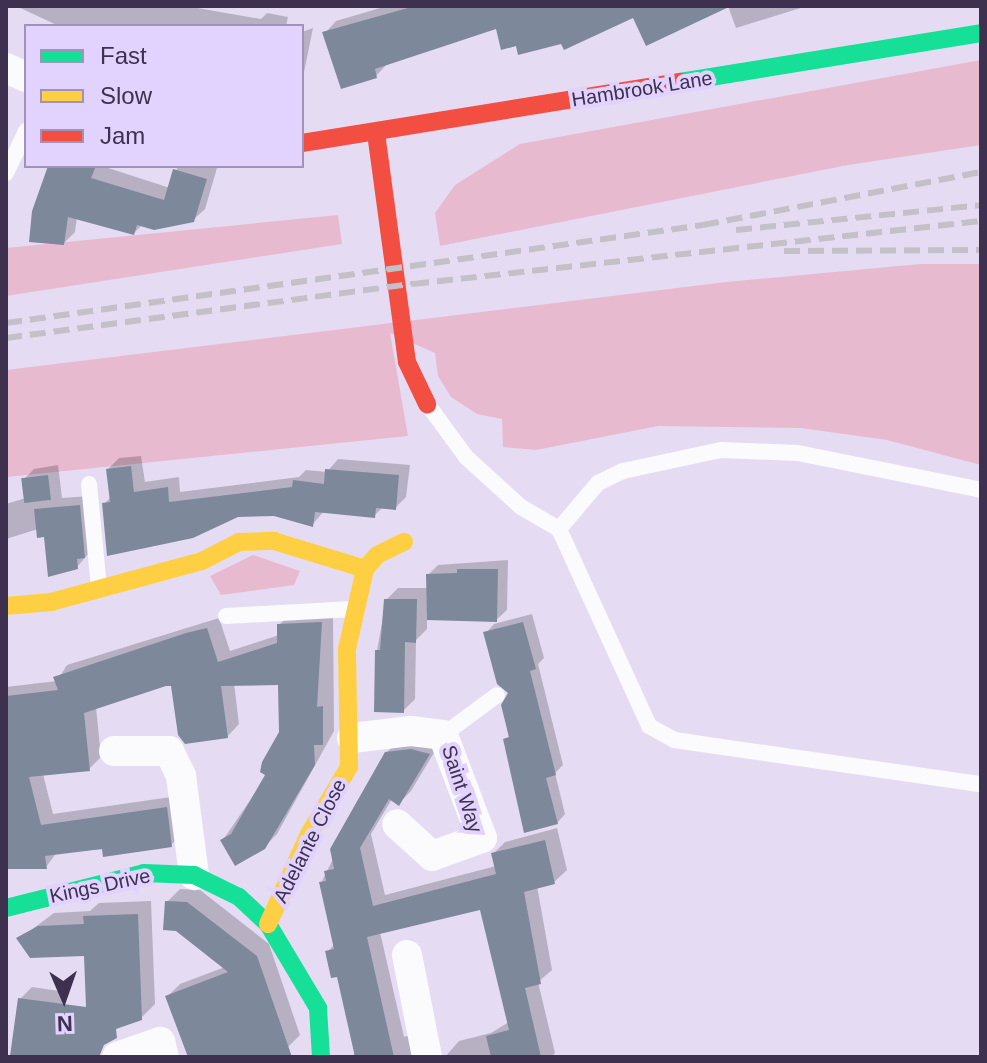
<!DOCTYPE html>
<html>
<head>
<meta charset="utf-8">
<style>
  body { margin:0 }
  #map { position:relative; width:987px; height:1063px; overflow:hidden; background:#e5dcf4; font-family:Helvetica,sans-serif }
  div>[style] { position:absolute }
  .green>* { inset:0; background:#e8bad0 }
  .shadow>* { inset:0; background:#0003 }
  .building>* { inset:0; background:#7d889b; transform-origin:0 0 }
  .lane>* { height:16px; margin:-8px; padding:0 8px; transform-origin:8px; border-radius:8px; background:#fbfafd }
  .street>* { height:30px; margin:-15px; padding:0 15px; transform-origin:15px; border-radius:15px; background:#fbfafd }
  .fast>* { height:18px; margin:-9px; padding:0 9px; transform-origin:9px; border-radius:9px; background:#16e098 }
  .slow>* { height:18px; margin:-9px; padding:0 9px; transform-origin:9px; border-radius:9px; background:#ffcf43 }
  .jam>* { height:18px; margin:-9px; padding:0 9px; transform-origin:9px; border-radius:9px; background:#f24e42 }
  .rail>* { height:6px; margin-top:-3px; transform-origin:0; background:repeating-linear-gradient(90deg,#c3c0c7 0 16px,transparent 0 24px) }
  span { translate:-50% -50%; white-space:nowrap; text-align:center; line-height:1.15; -webkit-text-stroke:8px #e2d2fe; paint-order:stroke }
  .street-label { font-size:20px; color:#3d314f }
  .frame { position:absolute; inset:0; border:8px solid #3d314f; pointer-events:none }
  .legend { position:absolute; left:24px; top:24px; width:280px; height:144px; box-sizing:border-box; background:#e2d2fe; border:2px solid #a092b8; margin:0; padding:10px 14px; list-style:none; font-size:24px; color:#3d314f }
  .legend li { display:flex; align-items:center; gap:16px; height:40px }
  .legend b { width:40px; border:2px solid #a092b8 }
  .north { position:absolute; left:24px; top:959px; width:80px; height:80px; -webkit-text-stroke:6px #e2d2fe; paint-order:stroke; rotate:178deg; font-size:22px; font-weight:700; line-height:32px; text-align:center; color:#3d314f }
  .north::after { content:''; display:block; margin:auto; width:28px; height:36px; background:#3d314f; clip-path:polygon(50% 0,100% 100%,50% 72%,0 100%) }
</style>
</head>
<body>
<div id="map">
  <div class="green">
    <div style="clip-path:polygon(981px 60px,981px 145px,848px 165px,440px 246px,435px 213px,455px 185px,520px 144px)"></div>
    <div style="clip-path:polygon(338px 215px,342px 244px,6px 296px,6px 248px)"></div>
    <div style="clip-path:polygon(920px 264px,981px 264px,981px 465px,887px 440px,801px 428px,658px 426px,536px 450px,503px 447px,502px 419px,477px 414px,451px 397px,438px 376px,435px 353px,390px 333px,408px 436px,6px 477px,6px 370px,726px 282px)"></div>
    <div style="clip-path:polygon(253px 555px,300px 571px,294px 585px,221px 595px,210px 576px)"></div>
  </div>
  <div class="shadow">
    <div style="clip-path:polygon(16px 6px,186px 6px,261px 19px,267px 13px,288px 17px,286px 26px,59px 26px)"></div>
    <div style="clip-path:polygon(387px 6px,697px 6px,634px 15px,562px 41px,518px 44px,497px 26px,388px 63px,376px 76px,325px 33px,336px 21px)"></div>
    <div style="clip-path:polygon(728px 6px,807px 6px,736px 28px)"></div>
    <div style="clip-path:polygon(313px 28px,302px 82px,302px 32px)"></div>
    <div style="clip-path:polygon(51px 166px,102px 166px,170px 188px,178px 166px,217px 168px,205px 209px,193px 220px,142px 225px,134px 233px,77px 217px,75px 232px,64px 243px)"></div>
    <div style="clip-path:polygon(141px 456px,145px 482px,179px 477px,180px 492px,299px 477px,306px 470px,327px 472px,338px 459px,410px 465px,406px 497px,395px 508px,383px 507px,374px 516px,324px 511px,312px 525px,274px 514px,104px 504px,111px 497px,108px 469px,119px 458px)"></div>
    <div style="clip-path:polygon(58px 465px,62px 498px,90px 496px,95px 546px,77px 567px,38px 529px,6px 539px,6px 504px,26px 498px,24px 479px,34px 469px)"></div>
    <div style="clip-path:polygon(508px 560px,507px 610px,496px 620px,427px 618px,427px 629px,416px 640px,415px 699px,403px 711px,377px 651px,386px 600px,398px 588px,428px 588px,428px 575px,438px 565px)"></div>
    <div style="clip-path:polygon(333px 611px,334px 731px,277px 834px,264px 847px,223px 840px,268px 774px,281px 733px,280px 683px,234px 683px,239px 724px,227px 737px,173px 683px,96px 707px,101px 757px,89px 769px,43px 774px,53px 814px,178px 796px,183px 833px,171px 845px,57px 852px,46px 867px,6px 860px,6px 687px,57px 681px,67px 665px,219px 618px,230px 651px,279px 635px,279px 625px,291px 613px)"></div>
    <div style="clip-path:polygon(532px 614px,544px 658px,538px 664px,563px 765px,555px 773px,565px 814px,557px 823px,526px 831px,503px 706px,510px 692px,486px 633px,494px 624px)"></div>
    <div style="clip-path:polygon(399px 741px,441px 741px,411px 791px,399px 803px,392px 799px,371px 834px,385px 895px,496px 866px,493px 854px,505px 842px,557px 828px,567px 870px,554px 882px,537px 886px,552px 970px,538px 982px,555px 1053px,551px 1057px,445px 1057px,459px 1041px,491px 1033px,509px 1022px,481px 908px,380px 932px,404px 1037px,418px 1033px,429px 1057px,351px 1057px,356px 1052px,339px 974px,327px 952px,335px 944px,321px 883px,386px 753px)"></div>
    <div style="clip-path:polygon(180px 889px,200px 890px,269px 944px,300px 1035px,288px 1047px,266px 1057px,190px 1057px,168px 996px,180px 984px,225px 967px,167px 902px)"></div>
    <div style="clip-path:polygon(151px 901px,155px 1004px,141px 1018px,86px 954px,19px 939px,54px 913px,90px 911px,99px 903px)"></div>
    <div style="clip-path:polygon(32px 987px,66px 992px,57px 1057px,12px 1057px,20px 999px)"></div>
  </div>
  <div class="building">
    <div style="clip-path:polygon(415px 6px,731px 6px,646px 46px,633px 18px,564px 50px,561px 44px,518px 55px,516px 46px,501px 50px,496px 29px,375px 69px,377px 78px,341px 89px,322px 32px)"></div>
    <div style="clip-path:polygon(48px 166px,96px 166px,91px 178px,164px 200px,173px 169px,207px 179px,194px 222px,154px 230px,137px 225px,134px 235px,68px 217px,64px 245px,29px 242px,32px 211px)"></div>
    <div style="clip-path:polygon(131px 466px,134px 492px,168px 487px,169px 502px,292px 487px,293px 480px,324px 484px,325px 469px,399px 475px,396px 510px,376px 508px,375px 518px,315px 512px,313px 527px,274px 516px,238px 517px,193px 538px,107px 556px,102px 503px,110px 502px,106px 469px)"></div>
    <div style="left:48px;top:475px;width:25px;height:27px;rotate:83deg"></div>
    <div style="clip-path:polygon(80px 505px,85px 558px,77px 559px,78px 569px,48px 577px,44px 537px,37px 538px,34px 509px)"></div>
    <div style="clip-path:polygon(457px 569px,498px 569px,497px 622px,427px 620px,426px 574px,457px 573px)"></div>
    <div style="clip-path:polygon(384px 599px,417px 599px,416px 643px,405px 642px,404px 713px,374px 712px,375px 650px,380px 650px)"></div>
    <div style="clip-path:polygon(322px 622px,317px 707px,323px 706px,323px 745px,314px 745px,315px 765px,265px 849px,235px 866px,220px 840px,231px 834px,265px 775px,260px 772px,262px 762px,279px 732px,278px 685px,221px 686px,228px 738px,185px 744px,178px 735px,171px 686px,166px 686px,84px 713px,90px 771px,29px 777px,41px 825px,167px 807px,172px 847px,103px 857px,102px 849px,45px 856px,47px 869px,6px 869px,6px 696px,58px 690px,53px 677px,186px 633px,207px 628px,218px 662px,277px 643px,277px 624px)"></div>
    <div style="clip-path:polygon(523px 622px,536px 669px,530px 671px,556px 775px,546px 778px,558px 824px,524px 833px,503px 739px,509px 737px,501px 705px,508px 693px,497px 684px,483px 632px)"></div>
    <div style="clip-path:polygon(411px 749px,430px 754px,399px 806px,389px 799px,360px 848px,373px 906px,496px 874px,491px 853px,545px 840px,555px 884px,524px 892px,541px 984px,525px 988px,541px 1057px,491px 1057px,486px 1036px,509px 1030px,480px 910px,367px 937px,394px 1057px,355px 1057px,337px 977px,331px 978px,325px 951px,334px 949px,319px 882px,326px 881px,324px 871px,334px 869px,330px 849px,385px 752px)"></div>
    <div style="clip-path:polygon(165px 901px,187px 902px,257px 956px,292px 1057px,188px 1057px,165px 996px,228px 972px,176px 931px,163px 930px)"></div>
    <div style="clip-path:polygon(138px 914px,142px 1020px,116px 1029px,117px 1038px,104px 1045px,99px 1057px,10px 1056px,18px 998px,86px 1007px,84px 956px,30px 958px,16px 938px,38px 926px,84px 924px,83px 916px)"></div>
  </div>
  <div class="lane">
    <div style="left:6px;top:173px;width:47px;rotate:-64.5deg"></div>
    <div style="left:428px;top:405px;width:64px;rotate:53.8deg"></div>
    <div style="left:466px;top:457px;width:74px;rotate:42.3deg"></div>
    <div style="left:521px;top:507px;width:44px;rotate:30.1deg"></div>
    <div style="left:559px;top:529px;width:217px;rotate:65.4deg"></div>
    <div style="left:649px;top:726px;width:29px;rotate:29deg"></div>
    <div style="left:674px;top:740px;width:310px;rotate:8.2deg"></div>
    <div style="left:89px;top:484px;width:103px;rotate:84.5deg"></div>
    <div style="left:559px;top:529px;width:60px;rotate:-49.7deg"></div>
    <div style="left:598px;top:483px;width:28px;rotate:-26deg"></div>
    <div style="left:623px;top:471px;width:100px;rotate:-12.1deg"></div>
    <div style="left:721px;top:450px;width:77px;rotate:2.2deg"></div>
    <div style="left:798px;top:453px;width:187px;rotate:11.4deg"></div>
    <div style="left:226px;top:616px;width:127px;rotate:-3.2deg"></div>
    <div style="left:443px;top:735px;width:67px;rotate:-36.5deg"></div>
  </div>
  <div class="street">
    <div style="left:6px;top:68px;width:22px;rotate:24deg"></div>
    <div style="left:352px;top:738px;width:59px;rotate:-6.8deg"></div>
    <div style="left:411px;top:731px;width:32px;rotate:7deg"></div>
    <div style="left:443px;top:735px;width:110px;rotate:69.3deg"></div>
    <div style="left:482px;top:838px;width:53px;rotate:160.2deg"></div>
    <div style="left:432px;top:856px;width:47px;rotate:-137.6deg"></div>
    <div style="left:114px;top:751px;width:55px"></div>
    <div style="left:169px;top:751px;width:28px;rotate:64deg"></div>
    <div style="left:181px;top:776px;width:100px;rotate:82.5deg"></div>
    <div style="left:407px;top:955px;width:104px;rotate:78.9deg"></div>
    <div style="left:117px;top:1057px;width:46px;rotate:-19.2deg"></div>
    <div style="left:160px;top:1042px;width:16px;rotate:75deg"></div>
  </div>
  <div class="fast">
    <div style="left:680px;top:82px;width:305px;rotate:-9.2deg"></div>
    <div style="left:6px;top:908px;width:142px;rotate:-14.2deg"></div>
    <div style="left:144px;top:873px;width:50px;rotate:2.3deg"></div>
    <div style="left:194px;top:875px;width:50px;rotate:26.1deg"></div>
    <div style="left:239px;top:897px;width:40px;rotate:43deg"></div>
    <div style="left:268px;top:924px;width:98px;rotate:59.2deg"></div>
    <div style="left:318px;top:1008px;width:49px;rotate:86.5deg"></div>
  </div>
  <div class="slow">
    <div style="left:6px;top:606px;width:45px;rotate:-5.1deg"></div>
    <div style="left:51px;top:602px;width:156px;rotate:-15.2deg"></div>
    <div style="left:202px;top:561px;width:42px;rotate:-27.2deg"></div>
    <div style="left:239px;top:542px;width:35px;rotate:-2deg"></div>
    <div style="left:274px;top:541px;width:95px;rotate:17.1deg"></div>
    <div style="left:268px;top:924px;width:99px;rotate:-65.5deg"></div>
    <div style="left:309px;top:834px;width:78px;rotate:-59.2deg"></div>
    <div style="left:349px;top:767px;width:118px;rotate:-91deg"></div>
    <div style="left:347px;top:649px;width:82px;rotate:-77.3deg"></div>
    <div style="left:365px;top:569px;width:18px;rotate:-49deg"></div>
    <div style="left:377px;top:555px;width:30px;rotate:-26deg"></div>
  </div>
  <div class="jam">
    <div style="left:376px;top:133px;width:231px;rotate:82.3deg"></div>
    <div style="left:407px;top:362px;width:47px;rotate:64.5deg"></div>
    <div style="left:302px;top:143px;width:383px;rotate:-9.2deg"></div>
  </div>
  <div class="rail">
    <div style="left:736px;top:230px;width:246px;rotate:-5.8deg"></div>
    <div style="left:784px;top:251px;width:197px;rotate:-0.3deg"></div>
    <div style="left:6px;top:323px;width:704px;rotate:-8deg"></div>
    <div style="left:703px;top:225px;width:283px;rotate:-10.8deg"></div>
    <div style="left:6px;top:338px;width:411px;rotate:-7.6deg"></div>
    <div style="left:413px;top:284px;width:571px;rotate:-6.33deg"></div>
  </div>
  <div class="street-label">
    <span style="left:642px;top:89px;rotate:-9deg">Hambrook Lane</span>
    <span style="left:462px;top:789px;rotate:72deg">Saint Way</span>
    <span style="left:310px;top:841px;rotate:-63deg">Adelante Close</span>
    <span style="left:100px;top:886px;rotate:-12deg">Kings Drive</span>
  </div>
  <div class="frame"></div>
  <ul class="legend">
  <li><b style="height:10px;background:#16e098"></b>Fast</li>
  <li><b style="height:10px;background:#ffcf43"></b>Slow</li>
  <li><b style="height:10px;background:#f24e42"></b>Jam</li>
  </ul>
  <div class="north">N</div>
</div>
</body>
</html>
